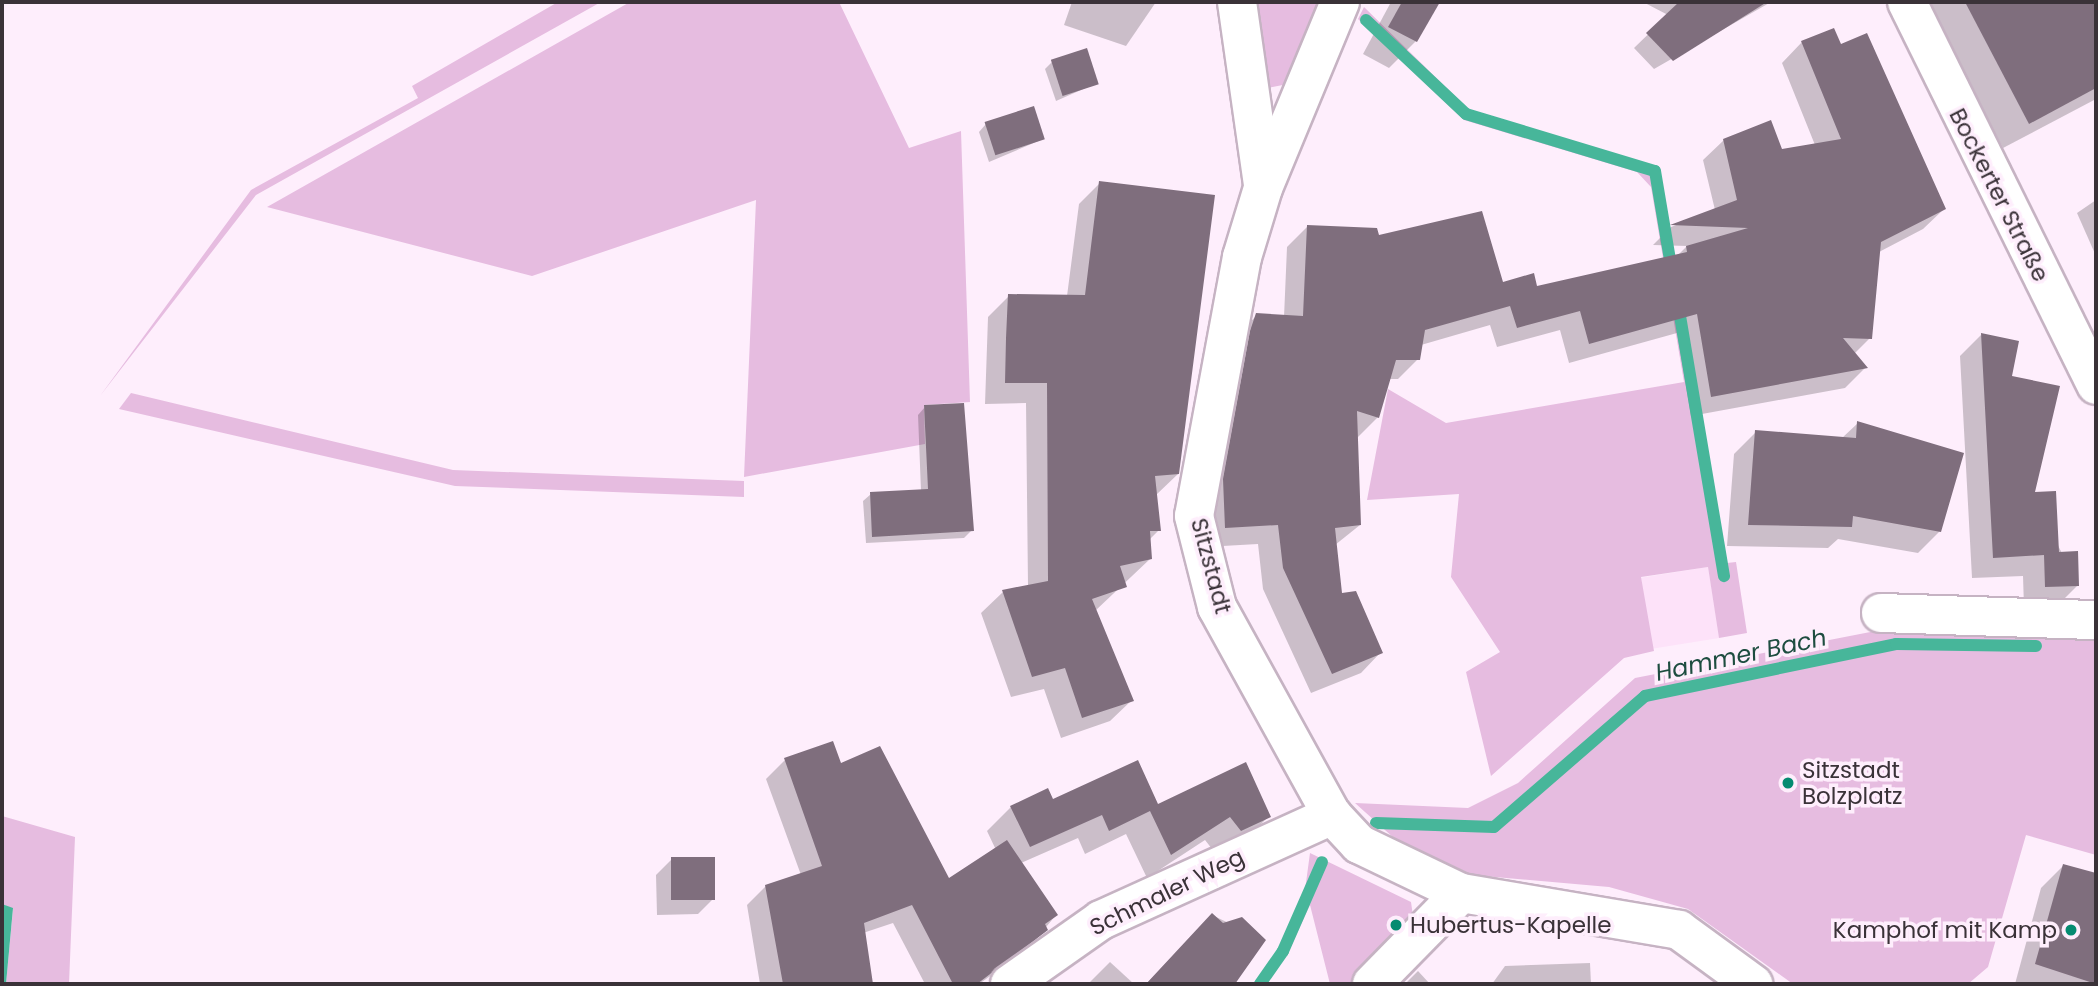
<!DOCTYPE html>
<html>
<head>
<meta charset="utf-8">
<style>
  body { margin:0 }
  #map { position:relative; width:2098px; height:986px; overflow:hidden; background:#feeefc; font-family:Poppins,sans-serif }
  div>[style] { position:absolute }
  .built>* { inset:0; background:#fde2f9; transform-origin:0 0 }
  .green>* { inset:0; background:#e6bce0 }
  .water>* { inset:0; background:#47b69a }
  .shadow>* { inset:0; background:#0003 }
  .stream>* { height:12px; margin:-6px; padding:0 6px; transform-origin:6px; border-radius:6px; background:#47b69a }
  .building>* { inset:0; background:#7f6e7d; transform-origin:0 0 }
  .roads { filter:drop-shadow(2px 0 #c6b3c3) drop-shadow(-2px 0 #c6b3c3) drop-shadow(0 2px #c6b3c3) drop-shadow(0 -2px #c6b3c3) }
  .minor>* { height:38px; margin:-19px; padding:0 19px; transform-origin:19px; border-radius:19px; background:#fff }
  .dots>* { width:19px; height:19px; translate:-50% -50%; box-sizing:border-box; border:4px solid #feeefc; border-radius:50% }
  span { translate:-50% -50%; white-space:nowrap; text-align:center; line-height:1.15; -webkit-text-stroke:7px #feeefc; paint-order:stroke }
  .street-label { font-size:23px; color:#3a3238 }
  .poi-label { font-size:23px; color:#3a3238 }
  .left { translate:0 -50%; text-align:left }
  .right { translate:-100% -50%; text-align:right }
  .water-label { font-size:24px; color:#1e4d40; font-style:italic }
  .frame { position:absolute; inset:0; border:4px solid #3a3238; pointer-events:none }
</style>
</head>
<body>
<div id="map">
  <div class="built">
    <div style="left:1708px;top:567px;width:72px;height:68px;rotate:81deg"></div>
  </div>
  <div class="green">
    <div style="clip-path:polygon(558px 2px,601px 2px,256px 195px,100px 396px,251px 190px,418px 98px,412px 86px)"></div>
    <div style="clip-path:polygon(630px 2px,839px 2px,909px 148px,961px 131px,970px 402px,924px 405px,925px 444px,744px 477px,756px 200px,532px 276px,267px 207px)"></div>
    <div style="clip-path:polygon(1252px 2px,1322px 2px,1293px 83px,1267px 88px)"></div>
    <div style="clip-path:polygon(1364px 7px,1469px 110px,1658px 167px,1727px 563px,1736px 562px,1747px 633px,1719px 638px,1708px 567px,1641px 577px,1654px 651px,1624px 658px,1491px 776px,1466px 672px,1500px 652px,1451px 577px,1459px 494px,1367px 500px,1388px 389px,1446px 423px,1684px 382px,1651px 187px,1637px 172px,1464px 120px,1358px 19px)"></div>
    <div style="clip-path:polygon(131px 393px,453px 470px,744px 481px,744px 497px,455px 486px,119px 409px)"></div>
    <div style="clip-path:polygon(1896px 627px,2096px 635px,2096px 855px,2026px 835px,1988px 967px,1968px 984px,1793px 984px,1688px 909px,1609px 887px,1472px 875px,1395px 839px,1355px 803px,1468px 808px,1518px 783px,1635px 678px)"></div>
    <div style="clip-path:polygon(2px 816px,75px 837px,69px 984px,6px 984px,13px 909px,2px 904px)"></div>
    <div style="clip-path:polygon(1310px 853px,1411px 902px,1414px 923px,1353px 984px,1330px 984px,1310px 905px,1287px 955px,1265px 984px,1256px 984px,1280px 949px,1305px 890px)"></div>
  </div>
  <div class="water">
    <div style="clip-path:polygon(2px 904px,13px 908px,6px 984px,2px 984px)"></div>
  </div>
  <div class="shadow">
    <div style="clip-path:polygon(1072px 2px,1156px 2px,1126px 46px,1064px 25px)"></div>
    <div style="clip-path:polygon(1391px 2px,1438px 2px,1416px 41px,1389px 68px,1363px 54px)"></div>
    <div style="clip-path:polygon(1643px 2px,1771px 2px,1654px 69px,1634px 48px,1668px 15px)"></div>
    <div style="clip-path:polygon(1926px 2px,2096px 2px,2096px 99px,2003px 148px)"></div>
    <div style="clip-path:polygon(1802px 42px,1840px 46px,1944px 209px,1923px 229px,1879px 252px,1870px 338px,1854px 354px,1865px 368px,1845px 388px,1691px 416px,1677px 333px,1569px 363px,1560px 330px,1497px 347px,1490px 325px,1421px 345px,1418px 359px,1398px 379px,1389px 379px,1378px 417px,1357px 438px,1360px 525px,1335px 545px,1340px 595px,1381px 652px,1361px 673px,1311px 693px,1263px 589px,1258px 544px,1205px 547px,1237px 336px,1257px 315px,1284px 317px,1287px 247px,1308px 226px,1378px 237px,1502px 284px,1536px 289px,1678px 255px,1687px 246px,1653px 245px,1671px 227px,1715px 210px,1703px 160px,1724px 140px,1781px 151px,1815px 145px,1782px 63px)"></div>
    <div style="clip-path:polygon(1052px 62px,1097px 83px,1056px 101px,1045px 69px)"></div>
    <div style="clip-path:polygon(986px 124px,1043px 139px,989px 162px,979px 132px)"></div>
    <div style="clip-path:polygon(1100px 183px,1178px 474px,1156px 495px,1159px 530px,1149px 540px,1150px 559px,1095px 611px,1132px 700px,1110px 721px,1061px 738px,1044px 689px,1011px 697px,981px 613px,1003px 592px,1028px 587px,1026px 403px,985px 404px,988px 317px,1009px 296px,1067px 296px,1079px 204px)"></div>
    <div style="clip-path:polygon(2096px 200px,2096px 256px,2077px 213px)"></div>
    <div style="clip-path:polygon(1981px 335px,2010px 377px,2032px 494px,2078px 585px,2056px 607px,2024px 608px,2023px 576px,1972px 578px,1960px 356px)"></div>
    <div style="clip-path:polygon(925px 407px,972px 530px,964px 538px,866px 543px,863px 501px,871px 494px,921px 491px,918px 415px)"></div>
    <div style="clip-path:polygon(1858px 423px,1940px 531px,1918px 553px,1838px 539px,1828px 548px,1727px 546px,1734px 454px,1756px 432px,1842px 438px)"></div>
    <div style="clip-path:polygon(785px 760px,840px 766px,949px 881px,996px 850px,987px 831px,1011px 807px,1052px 802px,1269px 816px,1245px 840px,1216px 854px,1205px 840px,1147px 878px,1126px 834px,1085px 854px,1078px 838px,1021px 863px,1056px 915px,1028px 949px,979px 984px,925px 984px,893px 923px,863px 933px,872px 984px,760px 984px,747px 905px,766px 886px,801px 875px,766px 779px)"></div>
    <div style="clip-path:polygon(671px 860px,713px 899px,698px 914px,657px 915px,656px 875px)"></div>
    <div style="clip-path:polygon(2063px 866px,2096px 875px,2096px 984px,2015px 984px,2041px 888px)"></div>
    <div style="clip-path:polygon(1212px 915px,1264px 940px,1233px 984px,1146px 984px)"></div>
    <div style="clip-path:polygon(1110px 962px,1134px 984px,1088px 984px)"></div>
    <div style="clip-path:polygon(1590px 963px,1591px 984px,1492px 984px,1505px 966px)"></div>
    <div style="clip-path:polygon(1418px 971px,1430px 984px,1405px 984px)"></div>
  </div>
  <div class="stream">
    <div style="left:1366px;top:20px;width:137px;rotate:43.2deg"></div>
    <div style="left:1466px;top:114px;width:197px;rotate:16.8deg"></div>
    <div style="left:1655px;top:171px;width:102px;rotate:80.4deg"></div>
    <div style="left:1678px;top:304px;width:276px;rotate:80.4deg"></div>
    <div style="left:1376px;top:823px;width:118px;rotate:1.9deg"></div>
    <div style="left:1494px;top:827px;width:200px;rotate:-40.9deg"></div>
    <div style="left:1645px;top:696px;width:256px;rotate:-11.7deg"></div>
    <div style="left:1896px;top:644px;width:140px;rotate:0.8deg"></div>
    <div style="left:1260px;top:984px;width:40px;rotate:-55.1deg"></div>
    <div style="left:1283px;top:951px;width:97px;rotate:-66.3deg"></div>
  </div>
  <div class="building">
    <div style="clip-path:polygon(1402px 2px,1440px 2px,1417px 42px,1388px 27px)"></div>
    <div style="clip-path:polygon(1679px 2px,1767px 2px,1673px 61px,1646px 33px)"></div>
    <div style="clip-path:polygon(1965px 2px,2096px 2px,2096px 88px,2029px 124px)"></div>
    <div style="clip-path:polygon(1834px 28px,1841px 44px,1867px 33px,1946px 209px,1881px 242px,1872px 339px,1843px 338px,1868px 368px,1711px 397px,1697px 314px,1589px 344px,1580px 311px,1517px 328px,1510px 306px,1425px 330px,1420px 360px,1396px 360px,1379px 418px,1357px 411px,1361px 525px,1335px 528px,1342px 593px,1356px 591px,1383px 653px,1332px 674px,1283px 568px,1278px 525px,1225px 528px,1223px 479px,1250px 331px,1256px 313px,1303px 316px,1307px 225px,1377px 228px,1379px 235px,1482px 211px,1503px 282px,1534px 273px,1537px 286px,1687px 252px,1686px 246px,1748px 228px,1670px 225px,1737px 200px,1723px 139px,1771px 120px,1782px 149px,1841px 139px,1801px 41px)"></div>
    <div style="left:1087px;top:48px;width:38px;height:38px;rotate:72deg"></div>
    <div style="left:1034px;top:106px;width:35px;height:52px;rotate:72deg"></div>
    <div style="clip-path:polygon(1099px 181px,1215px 195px,1179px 474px,1155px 476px,1161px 531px,1150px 531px,1152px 559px,1120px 566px,1127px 587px,1092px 599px,1134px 701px,1082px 718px,1065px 668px,1032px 677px,1002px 590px,1048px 581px,1047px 383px,1005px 383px,1006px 338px,1008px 294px,1085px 295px)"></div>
    <div style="clip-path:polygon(1981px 333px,2019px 341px,2012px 376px,2060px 386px,2035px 492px,2056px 491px,2059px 552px,2078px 551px,2079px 586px,2045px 587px,2044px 555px,1993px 558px)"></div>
    <div style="clip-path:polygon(964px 403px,974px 531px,872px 537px,870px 492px,928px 489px,924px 405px)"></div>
    <div style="clip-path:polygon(1857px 421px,1964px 453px,1941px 532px,1853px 516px,1852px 527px,1748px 525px,1755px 430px,1856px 438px)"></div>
    <div style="clip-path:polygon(833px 741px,841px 763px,880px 746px,949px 878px,1007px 840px,1058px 915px,1045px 924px,1048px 930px,977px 984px,953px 984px,912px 905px,864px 923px,873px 984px,783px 984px,765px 885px,822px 866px,784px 758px)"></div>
    <div style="clip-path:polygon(1138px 760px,1158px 804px,1246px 762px,1271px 817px,1241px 831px,1230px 817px,1171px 855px,1150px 811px,1109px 831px,1102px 815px,1030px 847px,1010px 806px,1048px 788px,1053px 799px)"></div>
    <div style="left:715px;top:857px;width:43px;height:44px;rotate:90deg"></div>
    <div style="clip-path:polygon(2063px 864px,2096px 873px,2096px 984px,2035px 964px)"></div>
    <div style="clip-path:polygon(1212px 913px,1223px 923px,1242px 917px,1266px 940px,1235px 984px,1146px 984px)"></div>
  </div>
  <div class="roads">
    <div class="minor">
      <div style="left:1237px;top:2px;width:185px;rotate:81.9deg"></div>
      <div style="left:1340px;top:2px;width:201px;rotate:112.5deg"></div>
      <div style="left:1263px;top:188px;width:72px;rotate:106.9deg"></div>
      <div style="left:1242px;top:257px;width:263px;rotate:100.5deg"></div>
      <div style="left:1194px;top:516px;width:94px;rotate:75.8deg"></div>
      <div style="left:1217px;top:607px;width:238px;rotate:61.1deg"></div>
      <div style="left:1332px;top:815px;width:40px;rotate:47deg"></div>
      <div style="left:1359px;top:844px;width:113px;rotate:25.7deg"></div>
      <div style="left:1461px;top:893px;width:221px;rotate:9.6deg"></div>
      <div style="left:1679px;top:930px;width:92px;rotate:36.1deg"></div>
      <div style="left:1907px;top:2px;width:427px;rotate:63.7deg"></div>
      <div style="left:1881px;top:613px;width:215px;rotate:1.9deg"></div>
      <div style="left:1010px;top:984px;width:111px;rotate:-35.1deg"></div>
      <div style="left:1101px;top:920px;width:254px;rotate:-24.4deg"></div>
      <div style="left:1372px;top:984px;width:127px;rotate:-45.6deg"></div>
    </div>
  </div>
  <div class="dots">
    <div style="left:1788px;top:783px;background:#058b71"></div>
    <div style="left:1396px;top:925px;background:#058b71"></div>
    <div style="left:2071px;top:930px;background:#058b71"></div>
  </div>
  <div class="street-label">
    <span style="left:1999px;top:195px;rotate:63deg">Bockerter Straße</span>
    <span style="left:1211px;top:566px;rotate:75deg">Sitzstadt</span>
    <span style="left:1167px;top:892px;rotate:-26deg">Schmaler Weg</span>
  </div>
  <div class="poi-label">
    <span class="left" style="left:1802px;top:783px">Sitzstadt<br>Bolzplatz</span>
    <span class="left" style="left:1410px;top:925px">Hubertus-Kapelle</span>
    <span class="right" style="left:2057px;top:930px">Kamphof mit Kamp</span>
  </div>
  <div class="water-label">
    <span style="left:1741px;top:655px;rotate:-12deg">Hammer Bach</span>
  </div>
  <div class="frame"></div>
</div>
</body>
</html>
